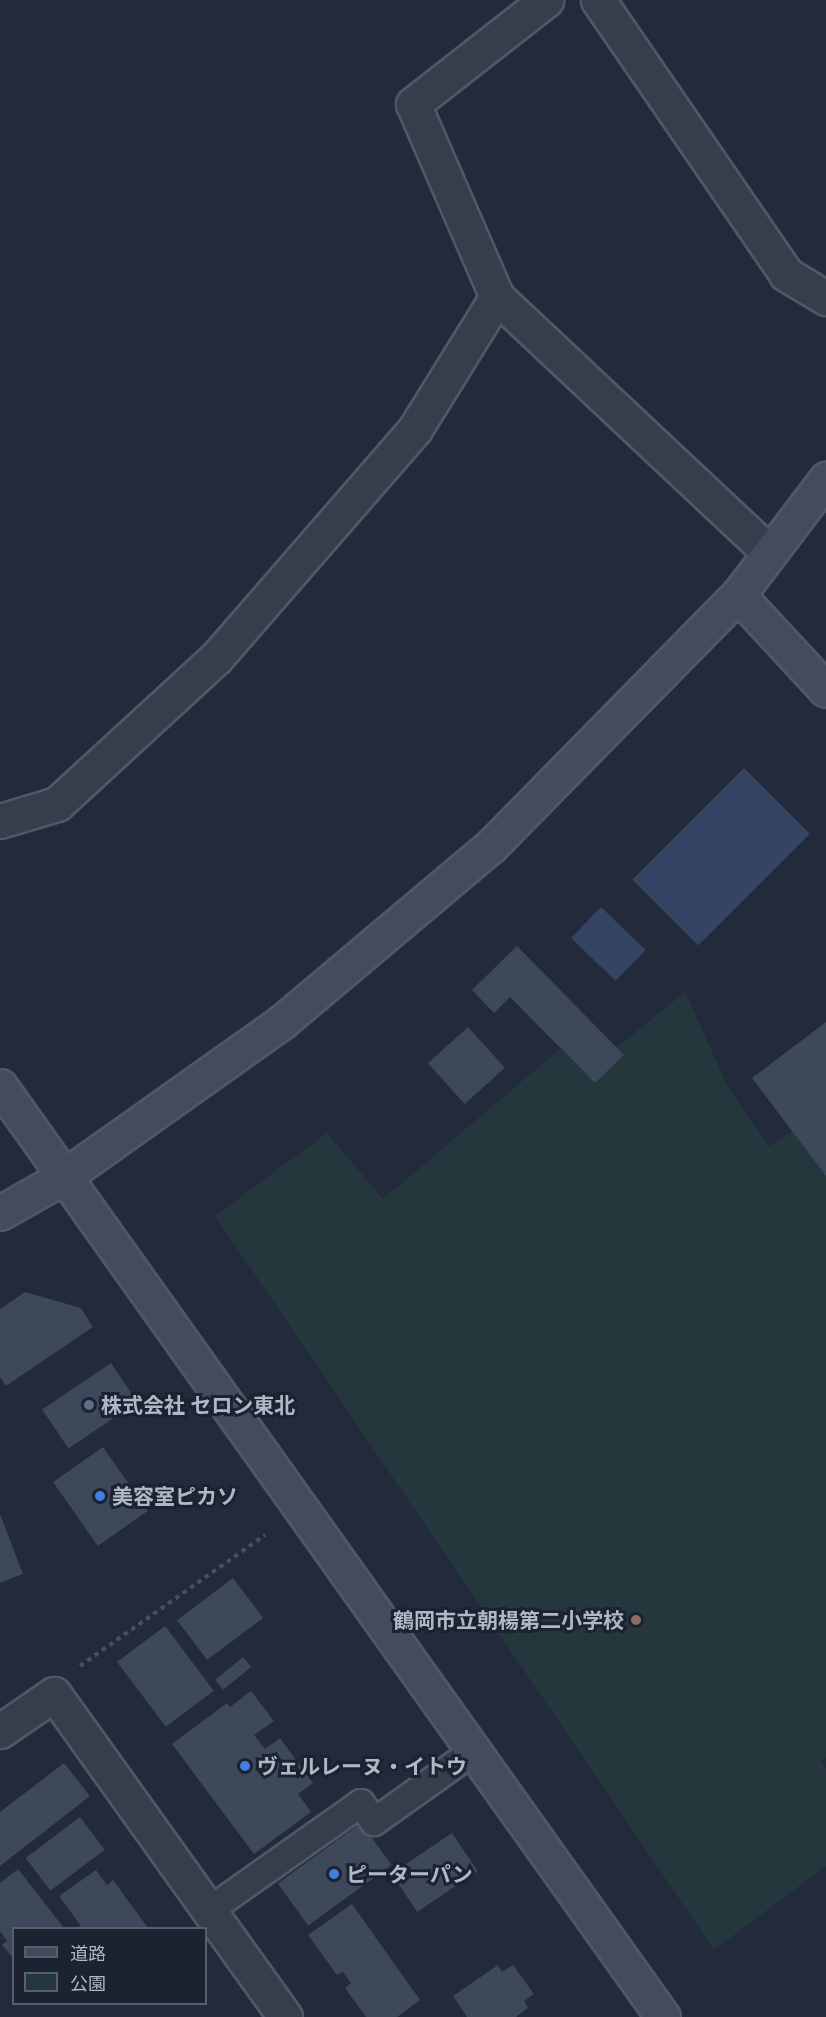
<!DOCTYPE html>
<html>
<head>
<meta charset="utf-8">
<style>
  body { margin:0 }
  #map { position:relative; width:826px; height:2017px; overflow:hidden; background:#222a3b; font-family:"Golos Text","Noto Sans JP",sans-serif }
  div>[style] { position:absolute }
  .green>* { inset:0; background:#24373c }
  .water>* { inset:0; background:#354463; transform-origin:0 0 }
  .building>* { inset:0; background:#3e485b; transform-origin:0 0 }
  .path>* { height:4px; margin-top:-2px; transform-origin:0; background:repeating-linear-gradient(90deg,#425459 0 4.5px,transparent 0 9px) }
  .roads { filter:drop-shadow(2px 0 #515766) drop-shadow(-2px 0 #515766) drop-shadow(0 2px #515766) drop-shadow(0 -2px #515766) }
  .lane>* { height:26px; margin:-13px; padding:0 13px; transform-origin:13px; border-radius:13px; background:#363d4b }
  .street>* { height:33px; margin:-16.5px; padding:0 16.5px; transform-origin:16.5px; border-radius:16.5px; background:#363d4b }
  .secondary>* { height:33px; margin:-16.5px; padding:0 16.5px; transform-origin:16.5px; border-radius:16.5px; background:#444b5e }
  .dots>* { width:16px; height:16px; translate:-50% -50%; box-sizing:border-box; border:3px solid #1b2230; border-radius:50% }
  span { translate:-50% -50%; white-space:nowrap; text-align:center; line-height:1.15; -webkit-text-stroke:6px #1b2230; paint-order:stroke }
  .poi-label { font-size:21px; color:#b1b7c7; font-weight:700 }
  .left { translate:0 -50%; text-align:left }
  .right { translate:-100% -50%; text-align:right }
  .legend { position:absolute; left:12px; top:1927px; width:195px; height:78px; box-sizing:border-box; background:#1b2230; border:2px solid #575e6c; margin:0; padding:8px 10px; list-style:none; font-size:18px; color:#b1b7c7 }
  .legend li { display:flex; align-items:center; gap:12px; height:30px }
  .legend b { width:30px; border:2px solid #575e6c }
</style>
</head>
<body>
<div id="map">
  <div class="green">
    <div style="clip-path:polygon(685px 992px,727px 1085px,769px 1146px,792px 1131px,826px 1176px,826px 1758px,821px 1762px,826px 1768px,826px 1866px,714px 1950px,215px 1216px,327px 1133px,383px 1199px,560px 1049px,595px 1083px,624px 1055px,616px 1048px)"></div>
  </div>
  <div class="water">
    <div style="left:744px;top:768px;width:93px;height:158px;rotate:45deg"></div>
    <div style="left:601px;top:907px;width:62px;height:43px;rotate:44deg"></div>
  </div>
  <div class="building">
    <div style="clip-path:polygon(517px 946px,624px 1055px,595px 1083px,510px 997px,494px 1013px,472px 990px)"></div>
    <div style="clip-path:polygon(826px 1022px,826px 1176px,752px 1078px)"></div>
    <div style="left:468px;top:1027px;width:55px;height:54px;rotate:48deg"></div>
    <div style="clip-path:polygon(25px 1292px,81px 1308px,93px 1327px,6px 1386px,0 1377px,0 1309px)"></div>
    <div style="left:111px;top:1363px;width:47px;height:83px;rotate:56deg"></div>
    <div style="left:103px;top:1447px;width:78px;height:61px;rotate:55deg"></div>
    <div style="clip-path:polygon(0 1514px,23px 1574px,0 1583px)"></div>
    <div style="left:233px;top:1578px;width:50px;height:70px;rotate:53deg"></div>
    <div style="left:165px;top:1626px;width:81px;height:60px;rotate:53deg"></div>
    <div style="left:243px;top:1657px;width:13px;height:36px;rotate:51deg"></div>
    <div style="clip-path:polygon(251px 1691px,274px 1721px,254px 1735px,265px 1749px,280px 1738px,313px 1783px,298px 1794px,311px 1812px,254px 1854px,172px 1744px,227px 1703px,230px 1707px)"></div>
    <div style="clip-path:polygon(64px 1763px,90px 1796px,0 1866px,0 1812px)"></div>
    <div style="left:80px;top:1817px;width:41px;height:68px;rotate:53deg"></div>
    <div style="left:361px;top:1823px;width:52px;height:103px;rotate:54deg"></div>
    <div style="left:452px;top:1833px;width:46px;height:73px;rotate:56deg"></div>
    <div style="clip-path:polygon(18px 1869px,64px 1928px,14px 1928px,14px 1959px,2px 1945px,7px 1941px,0 1931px,0 1883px)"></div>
    <div style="clip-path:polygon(96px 1870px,107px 1885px,113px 1880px,148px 1928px,77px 1928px,81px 1926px,59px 1896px)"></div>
    <div style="clip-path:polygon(352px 1904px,420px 2000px,397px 2017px,366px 2017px,345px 1988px,351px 1983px,343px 1972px,337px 1975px,308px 1935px)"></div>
    <div style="clip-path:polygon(498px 1965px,502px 1972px,513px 1965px,534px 1994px,524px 2001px,528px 2008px,516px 2017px,467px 2017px,453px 1996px)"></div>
  </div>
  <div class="path">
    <div style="left:80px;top:1666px;width:227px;rotate:-35.3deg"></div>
  </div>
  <div class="roads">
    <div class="lane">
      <div style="left:210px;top:1910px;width:185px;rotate:-35.3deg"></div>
      <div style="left:361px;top:1803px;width:23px;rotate:56deg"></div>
      <div style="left:374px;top:1822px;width:123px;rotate:-35.4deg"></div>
    </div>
    <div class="street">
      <div style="left:598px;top:0;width:332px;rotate:55.5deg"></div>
      <div style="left:786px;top:274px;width:47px;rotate:31deg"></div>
      <div style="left:497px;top:297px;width:374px;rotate:43.2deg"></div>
      <div style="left:0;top:821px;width:59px;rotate:-16.6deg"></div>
      <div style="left:57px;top:804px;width:216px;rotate:-42.6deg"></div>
      <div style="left:216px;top:658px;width:303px;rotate:-49deg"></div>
      <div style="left:415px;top:429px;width:155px;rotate:-58.2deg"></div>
      <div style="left:497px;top:297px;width:210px;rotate:-113.5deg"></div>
      <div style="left:413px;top:104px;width:169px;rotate:-38deg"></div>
      <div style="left:0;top:1731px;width:65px;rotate:-34.4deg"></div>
      <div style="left:54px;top:1694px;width:397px;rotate:54.4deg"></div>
    </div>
    <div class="secondary">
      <div style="left:738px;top:595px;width:129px;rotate:47.2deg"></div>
      <div style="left:0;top:1086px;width:1143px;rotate:54.54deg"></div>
      <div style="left:0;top:1213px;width:75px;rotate:-29.6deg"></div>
      <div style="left:65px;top:1176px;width:267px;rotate:-35.4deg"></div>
      <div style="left:283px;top:1021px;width:272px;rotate:-40.1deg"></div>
      <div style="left:491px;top:846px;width:352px;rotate:-45.5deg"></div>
      <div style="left:738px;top:595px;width:146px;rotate:-52.8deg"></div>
    </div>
  </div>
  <div class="dots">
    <div style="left:89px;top:1405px;background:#5c6f8a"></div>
    <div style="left:100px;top:1496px;background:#3f7fe0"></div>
    <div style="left:636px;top:1620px;background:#8d6e63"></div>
    <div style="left:245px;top:1766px;background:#3f7fe0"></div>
    <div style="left:334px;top:1874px;background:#3f7fe0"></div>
  </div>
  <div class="poi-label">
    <span class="left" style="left:101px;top:1405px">株式会社 セロン東北</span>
    <span class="left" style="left:112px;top:1496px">美容室ピカソ</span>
    <span class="right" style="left:624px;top:1620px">鶴岡市立朝楊第二小学校</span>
    <span class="left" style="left:257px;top:1766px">ヴェルレーヌ・イトウ</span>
    <span class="left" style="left:346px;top:1874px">ピーターパン</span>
  </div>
  <ul class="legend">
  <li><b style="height:8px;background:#444b5e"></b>道路</li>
  <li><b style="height:16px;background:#24373c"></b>公園</li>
  </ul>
</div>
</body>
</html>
